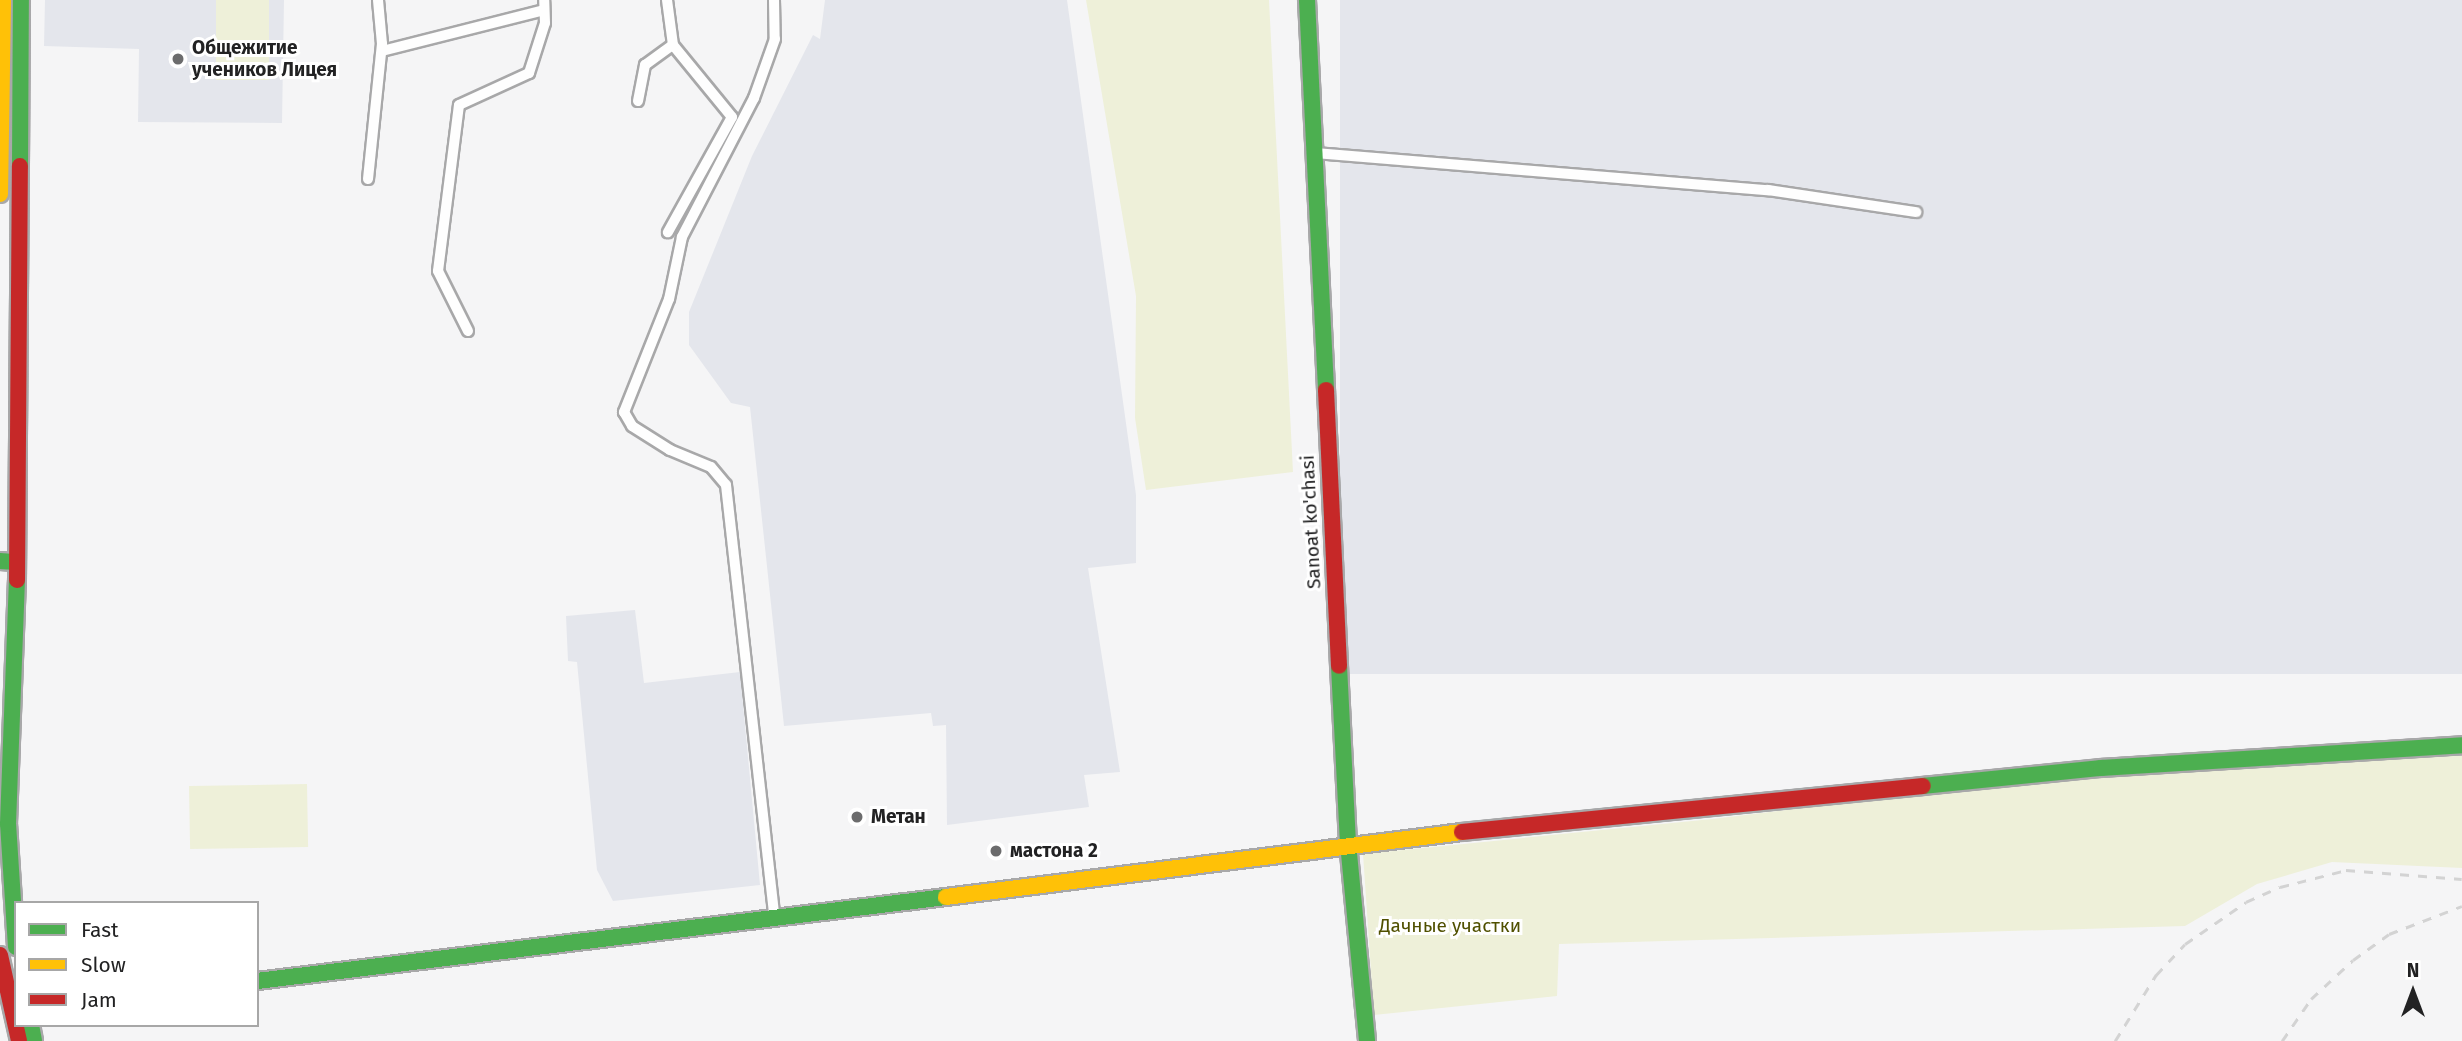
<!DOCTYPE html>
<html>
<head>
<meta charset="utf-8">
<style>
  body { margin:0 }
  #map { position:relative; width:2462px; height:1041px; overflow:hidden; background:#f5f5f6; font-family:"Fira Sans",sans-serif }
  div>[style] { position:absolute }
  .built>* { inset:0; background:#e4e6ec; transform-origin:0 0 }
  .green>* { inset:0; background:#eef0d9; transform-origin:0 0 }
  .roads { filter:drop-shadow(2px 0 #a8a8a9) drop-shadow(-2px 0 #a8a8a9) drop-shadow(0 2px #a8a8a9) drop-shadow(0 -2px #a8a8a9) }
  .street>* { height:10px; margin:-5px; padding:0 5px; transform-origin:5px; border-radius:5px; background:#fefefe }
  .fast>* { height:16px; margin:-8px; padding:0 8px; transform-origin:8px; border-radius:8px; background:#4caf50 }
  .slow>* { height:16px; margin:-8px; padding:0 8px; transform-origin:8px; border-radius:8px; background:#ffc107 }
  .jam>* { height:16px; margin:-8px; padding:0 8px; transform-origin:8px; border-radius:8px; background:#c62828 }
  .rail>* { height:2.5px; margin-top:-1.25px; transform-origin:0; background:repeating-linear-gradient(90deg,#d3d3d3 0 9px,transparent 0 18px) }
  .dots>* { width:19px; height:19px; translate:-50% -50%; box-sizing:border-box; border:4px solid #fff; border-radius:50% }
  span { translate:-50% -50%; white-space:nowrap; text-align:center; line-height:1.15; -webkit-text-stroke:6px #fff; paint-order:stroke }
  .poi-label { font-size:19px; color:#222223; font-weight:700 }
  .left { translate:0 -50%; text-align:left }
  .street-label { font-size:19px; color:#222223 }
  .park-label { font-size:19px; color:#505000 }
  .legend { position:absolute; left:14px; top:901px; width:245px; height:126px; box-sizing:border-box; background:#fff; border:2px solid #a7a7a7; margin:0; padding:9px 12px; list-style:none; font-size:21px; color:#222223 }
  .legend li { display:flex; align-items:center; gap:14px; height:35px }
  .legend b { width:35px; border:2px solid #a7a7a7 }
  .north { position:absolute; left:2378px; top:957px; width:70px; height:70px; -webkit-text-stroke:5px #fff; paint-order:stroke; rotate:0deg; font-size:19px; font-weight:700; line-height:28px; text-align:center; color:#222223 }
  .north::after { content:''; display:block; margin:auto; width:24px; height:32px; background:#222223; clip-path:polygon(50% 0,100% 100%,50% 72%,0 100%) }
</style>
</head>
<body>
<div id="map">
  <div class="built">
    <div style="clip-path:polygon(45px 0,284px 0,282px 123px,138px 122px,139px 49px,44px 46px)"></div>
    <div style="clip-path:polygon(825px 0,1067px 0,1136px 495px,1136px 563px,1088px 568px,1120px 772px,1084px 775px,1089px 807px,947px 825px,946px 725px,933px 726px,931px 713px,784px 726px,750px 407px,731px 403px,689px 345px,689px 312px,752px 156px,813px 35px,820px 39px)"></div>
    <div style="left:1340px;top:0;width:1122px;height:674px"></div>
    <div style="clip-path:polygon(635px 610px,644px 683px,740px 672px,760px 885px,613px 901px,597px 870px,577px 662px,568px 661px,566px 616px)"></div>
  </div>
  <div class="green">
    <div style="left:216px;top:0;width:53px;height:80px"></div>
    <div style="clip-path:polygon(1086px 0,1269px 0,1293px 472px,1146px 490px,1135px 418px,1136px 296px)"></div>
    <div style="clip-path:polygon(2462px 750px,2462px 868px,2332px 862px,2257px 884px,2185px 926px,1559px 944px,1557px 996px,1374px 1015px,1363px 854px,1712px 819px,2202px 760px)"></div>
    <div style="left:307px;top:784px;width:63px;height:118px;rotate:89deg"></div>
  </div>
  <div class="roads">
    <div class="street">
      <div style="left:667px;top:0;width:45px;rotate:82.4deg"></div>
      <div style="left:673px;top:45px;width:93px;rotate:50.7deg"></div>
      <div style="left:732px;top:117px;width:132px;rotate:119.1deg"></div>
      <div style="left:774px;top:0;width:39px;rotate:89deg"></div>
      <div style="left:775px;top:39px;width:63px;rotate:109.6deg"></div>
      <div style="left:754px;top:98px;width:157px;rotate:117.4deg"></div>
      <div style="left:682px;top:237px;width:63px;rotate:101.8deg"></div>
      <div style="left:669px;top:299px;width:122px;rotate:111.7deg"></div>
      <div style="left:624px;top:412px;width:16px;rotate:60deg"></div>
      <div style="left:632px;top:426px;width:45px;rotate:32.3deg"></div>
      <div style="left:670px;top:450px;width:44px;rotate:22.5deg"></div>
      <div style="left:711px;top:467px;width:23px;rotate:50deg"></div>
      <div style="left:726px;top:485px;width:437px;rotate:83.6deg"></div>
      <div style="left:382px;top:51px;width:167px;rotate:-14.2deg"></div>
      <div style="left:638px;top:101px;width:37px;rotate:-79deg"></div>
      <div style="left:645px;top:65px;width:34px;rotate:-36deg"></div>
      <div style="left:1314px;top:153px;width:456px;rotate:4.7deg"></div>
      <div style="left:1768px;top:190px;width:150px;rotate:8.5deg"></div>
      <div style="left:368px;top:179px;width:136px;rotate:-84.1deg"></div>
      <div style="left:382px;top:44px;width:44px;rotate:-95.2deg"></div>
      <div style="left:468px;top:331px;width:67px;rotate:-116.6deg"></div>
      <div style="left:438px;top:271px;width:167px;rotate:-82.8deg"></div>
      <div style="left:459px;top:105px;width:77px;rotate:-24.6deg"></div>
      <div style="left:529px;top:73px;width:52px;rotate:-72.3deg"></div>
      <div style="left:545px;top:23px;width:23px;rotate:-92deg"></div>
    </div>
    <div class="fast">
      <div style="left:1307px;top:0;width:390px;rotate:87.2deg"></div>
      <div style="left:20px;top:166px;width:166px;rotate:-89.7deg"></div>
      <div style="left:0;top:561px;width:16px;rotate:4deg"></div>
      <div style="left:1339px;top:666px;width:177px;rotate:87.1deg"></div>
      <div style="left:1348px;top:843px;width:199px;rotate:84.5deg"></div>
      <div style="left:1923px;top:786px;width:179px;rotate:-5.8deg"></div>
      <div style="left:2101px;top:768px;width:362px;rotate:-3.6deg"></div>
      <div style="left:16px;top:947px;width:123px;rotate:-93.7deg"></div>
      <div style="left:8px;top:824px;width:244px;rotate:-87.9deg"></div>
      <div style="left:257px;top:981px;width:694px;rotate:-6.95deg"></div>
      <div style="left:31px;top:1025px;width:16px;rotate:79deg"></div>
    </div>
    <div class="slow">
      <div style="left:0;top:194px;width:194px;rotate:-89.1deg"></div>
      <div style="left:946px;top:897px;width:520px;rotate:-7.18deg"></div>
    </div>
    <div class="jam">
      <div style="left:1326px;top:390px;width:276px;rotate:87.3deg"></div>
      <div style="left:17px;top:580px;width:414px;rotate:-89.6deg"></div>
      <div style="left:1462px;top:832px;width:463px;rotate:-5.7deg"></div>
      <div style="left:0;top:955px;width:88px;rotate:77.5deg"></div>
    </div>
  </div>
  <div class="rail">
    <div style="left:2115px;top:1041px;width:78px;rotate:-58.2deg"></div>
    <div style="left:2156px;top:975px;width:42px;rotate:-46.9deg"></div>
    <div style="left:2185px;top:944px;width:74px;rotate:-34.5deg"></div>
    <div style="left:2246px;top:902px;width:37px;rotate:-24deg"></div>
    <div style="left:2280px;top:887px;width:68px;rotate:-14.4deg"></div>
    <div style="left:2346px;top:870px;width:116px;rotate:4.4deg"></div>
    <div style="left:2282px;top:1041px;width:51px;rotate:-55.4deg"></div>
    <div style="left:2311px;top:999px;width:57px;rotate:-42.9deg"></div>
    <div style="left:2353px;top:960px;width:44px;rotate:-35.8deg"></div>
    <div style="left:2389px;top:934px;width:78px;rotate:-21deg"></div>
  </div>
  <div class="dots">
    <div style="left:178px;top:59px;background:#6c6c6d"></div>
    <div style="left:857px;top:817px;background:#6c6c6d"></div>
    <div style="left:996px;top:851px;background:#6c6c6d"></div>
  </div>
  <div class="poi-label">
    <span class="left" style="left:192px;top:59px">Общежитие<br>учеников Лицея</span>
    <span class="left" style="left:871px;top:817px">Метан</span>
    <span class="left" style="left:1010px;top:851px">мастона 2</span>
  </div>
  <div class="street-label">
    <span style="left:1311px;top:522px;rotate:-93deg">Sanoat ko'chasi</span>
  </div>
  <div class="park-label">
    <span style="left:1450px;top:926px">Дачные участки</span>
  </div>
  <ul class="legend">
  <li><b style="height:9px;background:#4caf50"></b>Fast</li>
  <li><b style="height:9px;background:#ffc107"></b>Slow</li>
  <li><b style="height:9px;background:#c62828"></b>Jam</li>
  </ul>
  <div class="north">N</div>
</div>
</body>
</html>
